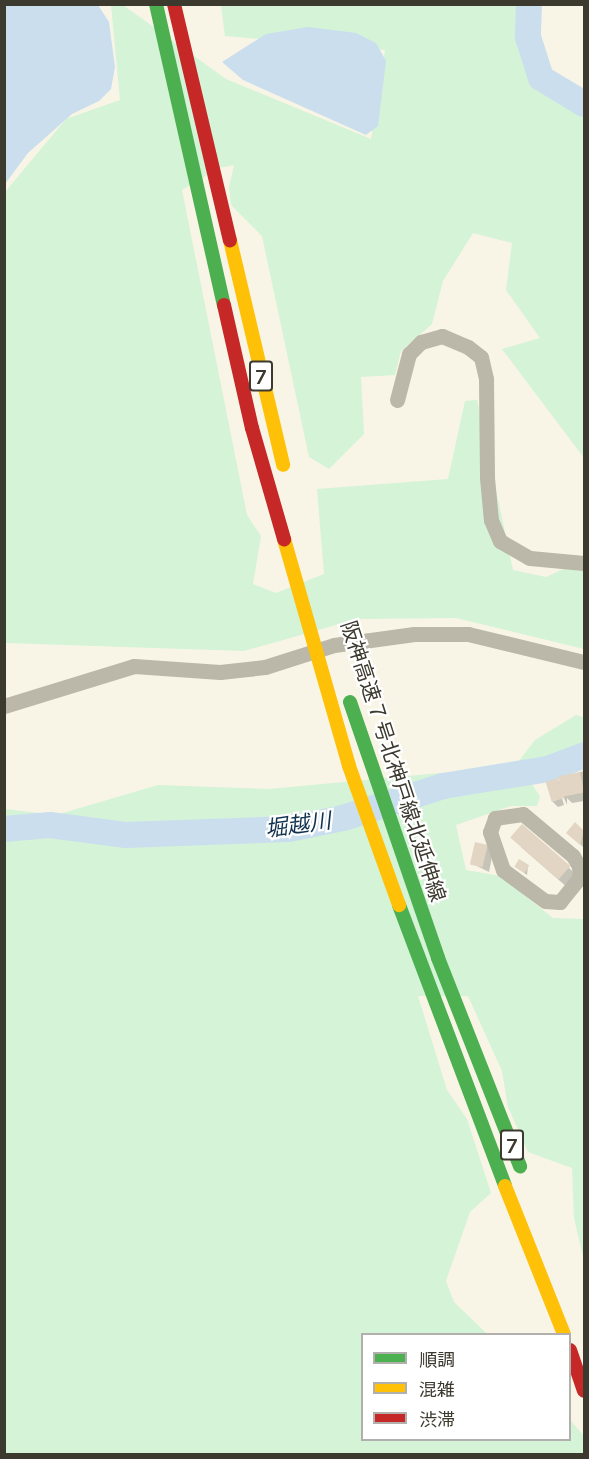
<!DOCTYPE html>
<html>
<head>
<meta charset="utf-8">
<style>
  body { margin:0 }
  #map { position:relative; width:589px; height:1459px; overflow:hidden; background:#f8f5e6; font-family:Mulish,"Noto Sans JP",sans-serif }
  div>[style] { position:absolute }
  .green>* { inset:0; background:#d4f3d7 }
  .water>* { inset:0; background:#cadeee }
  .shadow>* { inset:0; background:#0003 }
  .river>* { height:26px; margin:-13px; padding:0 13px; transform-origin:13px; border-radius:13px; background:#cadeee }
  .building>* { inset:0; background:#e3d5c3; transform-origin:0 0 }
  .street>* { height:15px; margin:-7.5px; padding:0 7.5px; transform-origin:7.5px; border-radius:7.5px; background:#bbb7a9 }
  .fast>* { height:14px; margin:-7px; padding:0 7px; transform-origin:7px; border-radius:7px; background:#4caf50 }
  .slow>* { height:14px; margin:-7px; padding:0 7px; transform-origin:7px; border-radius:7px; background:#ffc107 }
  .jam>* { height:14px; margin:-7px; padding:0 7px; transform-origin:7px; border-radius:7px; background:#c62828 }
  span { translate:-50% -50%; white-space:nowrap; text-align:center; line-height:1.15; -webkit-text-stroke:4.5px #fff; paint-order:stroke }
  .shield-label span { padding:2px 4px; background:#fff; border:2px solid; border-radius:4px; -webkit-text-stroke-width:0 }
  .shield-label { font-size:20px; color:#3c3a2f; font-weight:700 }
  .street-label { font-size:21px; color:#3c3a2f }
  .water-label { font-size:22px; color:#11324e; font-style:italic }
  .frame { position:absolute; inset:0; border:6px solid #3c3a2f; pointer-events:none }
  .legend { position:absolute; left:361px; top:1333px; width:210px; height:108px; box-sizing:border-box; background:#fff; border:2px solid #b1b0ac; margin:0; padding:8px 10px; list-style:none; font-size:18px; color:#3c3a2f }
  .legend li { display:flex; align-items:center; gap:12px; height:30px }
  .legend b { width:30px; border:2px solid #b1b0ac }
</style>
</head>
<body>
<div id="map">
  <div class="green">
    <div style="clip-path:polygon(111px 5px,123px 5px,226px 79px,371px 139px,385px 50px,225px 36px,221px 5px,517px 5px,538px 91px,584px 114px,584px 458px,502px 349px,540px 338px,506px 290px,512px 243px,473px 233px,443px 281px,432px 324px,401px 351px,395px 375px,361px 377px,364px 434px,329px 469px,309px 457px,262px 236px,231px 205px,229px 187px,234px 165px,219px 168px,182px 190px,247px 515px,261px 536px,253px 584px,276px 593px,324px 574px,317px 489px,448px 479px,465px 401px,477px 400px,513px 570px,546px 577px,570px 566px,584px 570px,584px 649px,456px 618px,357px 619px,244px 651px,5px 643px,5px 192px,66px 119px,120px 100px)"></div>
    <div style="clip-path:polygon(576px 715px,584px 717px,584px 751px,528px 779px,540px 796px,537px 806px,511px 806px,456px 825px,466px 870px,500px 876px,553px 918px,584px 919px,584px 1261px,574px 1218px,572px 1168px,528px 1152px,508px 1107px,502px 1071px,468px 996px,418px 996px,447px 1090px,467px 1119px,491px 1193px,470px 1212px,446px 1281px,454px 1302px,487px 1334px,362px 1334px,362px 1440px,570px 1440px,570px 1420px,584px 1436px,584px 1454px,5px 1454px,5px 809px,56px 815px,158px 785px,269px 789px,515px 766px,535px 740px)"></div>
  </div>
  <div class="water">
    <div style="clip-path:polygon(5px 4px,98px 5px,109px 22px,115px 67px,111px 89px,99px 101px,72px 114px,28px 153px,5px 184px)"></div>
    <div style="clip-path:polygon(308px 27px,356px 33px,376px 43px,386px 61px,378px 126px,366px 135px,243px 80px,222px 62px,266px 34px)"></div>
  </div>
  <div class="shadow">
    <div style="clip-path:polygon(584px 771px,584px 801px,572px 803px,567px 798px,567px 805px,558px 784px,564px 805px,558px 807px,552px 801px,557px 779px,563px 785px,561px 778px)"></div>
    <div style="clip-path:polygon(575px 824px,584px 833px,584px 848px,574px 838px)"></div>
    <div style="clip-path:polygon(522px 826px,578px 876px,568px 888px,521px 847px)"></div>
    <div style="clip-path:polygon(487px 846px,493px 852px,489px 872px,473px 864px)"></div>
    <div style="clip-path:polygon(528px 866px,527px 875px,516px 867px)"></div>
  </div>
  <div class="river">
    <div style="left:529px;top:4px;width:33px;rotate:92deg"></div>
    <div style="left:528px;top:37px;width:43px;rotate:72.4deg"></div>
    <div style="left:541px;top:78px;width:50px;rotate:31.2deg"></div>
    <div style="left:4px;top:829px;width:46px;rotate:-5deg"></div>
    <div style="left:50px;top:825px;width:77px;rotate:7.5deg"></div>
    <div style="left:126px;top:835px;width:163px;rotate:-2.1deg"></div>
    <div style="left:289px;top:829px;width:55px;rotate:-11.5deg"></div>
    <div style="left:343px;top:818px;width:105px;rotate:-17.7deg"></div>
    <div style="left:443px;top:786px;width:106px;rotate:-9.2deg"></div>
    <div style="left:548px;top:769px;width:39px;rotate:-21deg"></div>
  </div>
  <div class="building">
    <div style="left:580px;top:772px;width:21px;height:22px;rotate:79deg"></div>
    <div style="left:558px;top:778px;width:21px;height:13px;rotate:73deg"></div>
    <div style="clip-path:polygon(575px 822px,584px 831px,580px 845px,566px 833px)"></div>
    <div style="left:522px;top:824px;width:64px;height:18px;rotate:41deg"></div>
    <div style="left:475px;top:842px;width:13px;height:23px;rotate:13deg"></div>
    <div style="left:519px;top:859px;width:12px;height:9px;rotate:31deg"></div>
  </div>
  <div class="street">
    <div style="left:397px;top:400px;width:48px;rotate:-75.4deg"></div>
    <div style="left:409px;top:354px;width:17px;rotate:-45deg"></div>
    <div style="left:421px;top:342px;width:22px;rotate:-16deg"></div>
    <div style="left:442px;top:336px;width:28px;rotate:23deg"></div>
    <div style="left:468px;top:347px;width:16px;rotate:38deg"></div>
    <div style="left:481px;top:357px;width:23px;rotate:77deg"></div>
    <div style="left:486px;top:379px;width:99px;rotate:89.4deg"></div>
    <div style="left:487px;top:478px;width:42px;rotate:84.6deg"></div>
    <div style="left:491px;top:520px;width:23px;rotate:67deg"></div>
    <div style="left:500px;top:541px;width:34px;rotate:30deg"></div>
    <div style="left:530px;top:558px;width:54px;rotate:5.3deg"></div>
    <div style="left:4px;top:706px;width:136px;rotate:-17.1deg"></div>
    <div style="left:134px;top:666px;width:86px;rotate:4deg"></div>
    <div style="left:220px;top:672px;width:45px;rotate:-6.3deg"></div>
    <div style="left:265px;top:667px;width:72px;rotate:-17.7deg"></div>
    <div style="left:334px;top:645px;width:81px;rotate:-7.8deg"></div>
    <div style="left:414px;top:634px;width:54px"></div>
    <div style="left:468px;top:634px;width:119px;rotate:13.6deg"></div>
    <div style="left:523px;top:814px;width:65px;rotate:40deg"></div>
    <div style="left:573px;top:856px;width:12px;rotate:59deg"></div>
    <div style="left:579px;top:866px;width:11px;rotate:85deg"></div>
    <div style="left:580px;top:877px;width:32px;rotate:129deg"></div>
    <div style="left:560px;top:902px;width:15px;rotate:-176deg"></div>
    <div style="left:545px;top:901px;width:52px;rotate:-143.6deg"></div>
    <div style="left:503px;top:870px;width:40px;rotate:-108.9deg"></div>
    <div style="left:490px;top:832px;width:15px;rotate:-70deg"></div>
    <div style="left:495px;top:818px;width:28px;rotate:-8deg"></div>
  </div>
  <div class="fast">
    <div style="left:156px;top:4px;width:309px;rotate:77.3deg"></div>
    <div style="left:350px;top:702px;width:271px;rotate:71deg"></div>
    <div style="left:438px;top:958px;width:224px;rotate:68.5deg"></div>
    <div style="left:399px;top:905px;width:300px;rotate:69.3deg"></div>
  </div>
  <div class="slow">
    <div style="left:230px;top:240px;width:231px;rotate:76.7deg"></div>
    <div style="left:284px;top:539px;width:236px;rotate:74deg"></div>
    <div style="left:349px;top:766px;width:148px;rotate:70.2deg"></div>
    <div style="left:505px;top:1186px;width:159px;rotate:68.3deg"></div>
  </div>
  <div class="jam">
    <div style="left:174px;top:4px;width:243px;rotate:76.7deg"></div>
    <div style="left:224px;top:305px;width:126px;rotate:77.2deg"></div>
    <div style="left:252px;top:428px;width:116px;rotate:73.9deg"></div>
    <div style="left:570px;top:1350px;width:43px;rotate:71.1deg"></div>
  </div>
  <div class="shield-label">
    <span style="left:261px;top:376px">7</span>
    <span style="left:512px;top:1145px">7</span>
  </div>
  <div class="street-label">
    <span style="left:394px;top:761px;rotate:72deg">阪神高速７号北神戸線北延伸線</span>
  </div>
  <div class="water-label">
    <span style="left:298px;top:825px;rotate:-8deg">堀越川</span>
  </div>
  <div class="frame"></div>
  <ul class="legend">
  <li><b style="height:8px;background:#4caf50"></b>順調</li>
  <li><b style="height:8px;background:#ffc107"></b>混雑</li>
  <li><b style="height:8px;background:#c62828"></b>渋滞</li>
  </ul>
</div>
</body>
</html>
